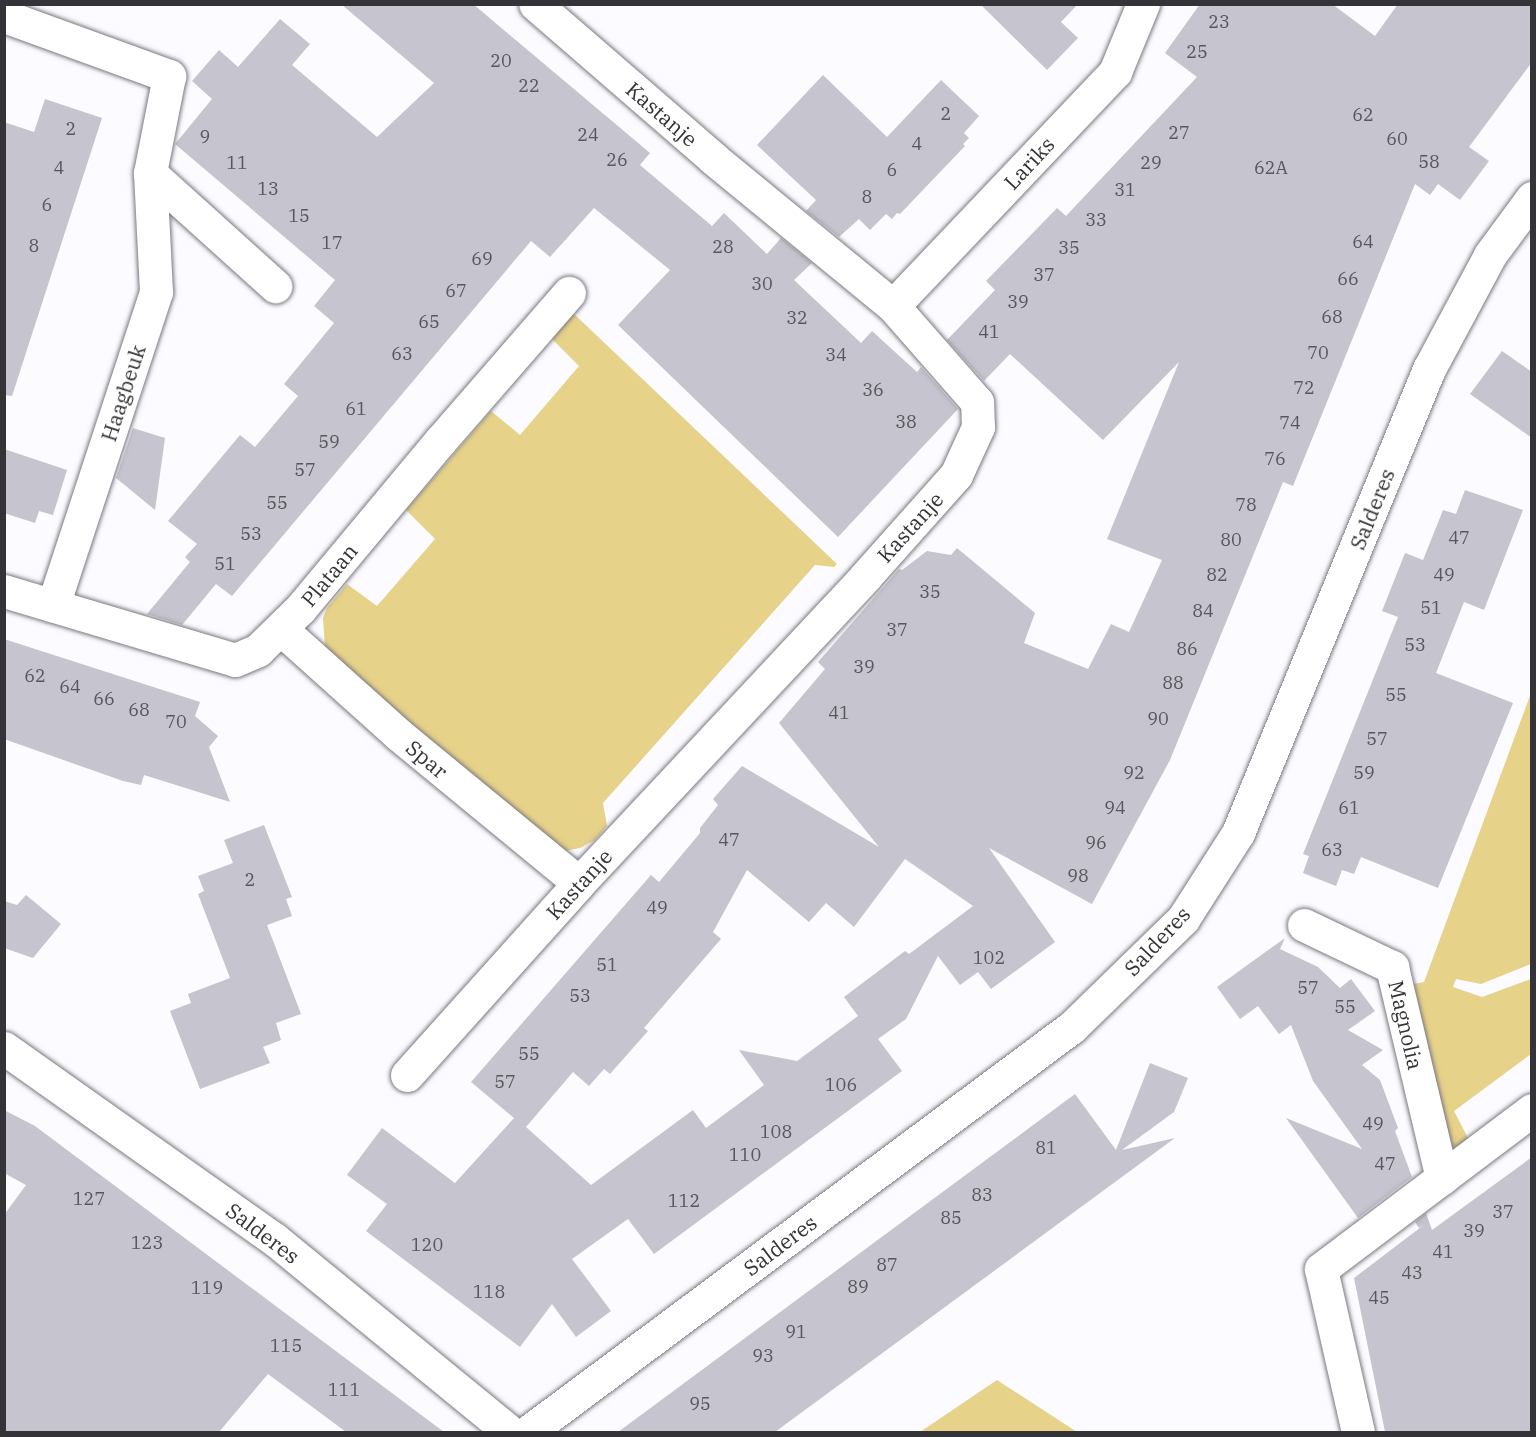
<!DOCTYPE html>
<html>
<head>
<meta charset="utf-8">
<style>
  body { margin:0 }
  #map { position:relative; width:1536px; height:1437px; overflow:hidden; background:#fcfbff; font-family:"IBM Plex Serif",serif }
  div>[style] { position:absolute }
  .green>* { inset:0; background:#e7d289 }
  .building>* { inset:0; background:#c6c4ce }
  .roads { filter:drop-shadow(0 0 2px #7a7881) drop-shadow(0 0 2px #7a7881) }
  .street>* { height:33px; margin:-16.5px; padding:0 16.5px; transform-origin:16.5px; border-radius:16.5px; background:#fff }
  .secondary>* { height:33px; margin:-16.5px; padding:0 16.5px; transform-origin:16.5px; border-radius:16.5px; background:#fff }
  span { translate:-50% -50%; white-space:nowrap; text-align:center; line-height:1.15; -webkit-text-stroke:6px #fff; paint-order:stroke }
  .number-label { font-size:18px; color:#58575d }
  .number-label span { -webkit-text-stroke-width:0 }
  .street-label { font-size:21px; color:#343337 }
  .frame { position:absolute; inset:0; border:6px solid #343337; pointer-events:none }
</style>
</head>
<body>
<div id="map">
  <div class="green">
    <div style="clip-path:polygon(573px 313px,837px 564px,834px 567px,815px 565px,603px 803px,607px 826px,595px 840px,580px 848px,565px 851px,546px 841px,325px 648px,323px 618px,327px 608px,347px 584px,377px 606px,435px 539px,406px 510px,491px 411px,520px 435px,579px 366px,549px 336px)"></div>
    <div style="clip-path:polygon(1531px 693px,1531px 964px,1481px 984px,1456px 979px,1453px 987px,1482px 997px,1531px 979px,1531px 1054px,1454px 1111px,1469px 1140px,1459px 1146px,1449px 1147px,1409px 985px,1424px 982px)"></div>
    <div style="clip-path:polygon(997px 1380px,1077px 1432px,920px 1432px)"></div>
  </div>
  <div class="building">
    <div style="clip-path:polygon(341px 4px,473px 4px,650px 153px,640px 165px,712px 226px,724px 213px,767px 254px,781px 238px,812px 263px,794px 280px,861px 343px,872px 331px,917px 372px,921px 367px,958px 409px,838px 537px,618px 325px,670px 270px,594px 208px,550px 257px,531px 241px,232px 596px,216px 584px,182px 625px,147px 614px,190px 562px,185px 557px,197px 544px,168px 521px,240px 435px,255px 447px,298px 396px,284px 384px,334px 323px,314px 306px,335px 280px,175px 144px,212px 99px,192px 81px,219px 50px,238px 67px,280px 19px,310px 44px,292px 65px,377px 137px,434px 83px)"></div>
    <div style="clip-path:polygon(980px 4px,1078px 4px,1061px 22px,1078px 38px,1047px 70px)"></div>
    <div style="clip-path:polygon(evenodd,1200px 4px,1332px 4px,1375px 36px,1398px 4px,1532px 4px,1532px 62px,1469px 147px,1489px 161px,1460px 200px,1438px 184px,1430px 195px,1415px 184px,1293px 486px,1283px 482px,1170px 760px,1092px 904px,989px 848px,1055px 942px,991px 989px,978px 972px,960px 985px,938px 956px,906px 1019px,878px 1039px,902px 1071px,654px 1254px,628px 1219px,572px 1259px,611px 1311px,576px 1337px,552px 1304px,520px 1347px,366px 1231px,387px 1204px,347px 1175px,382px 1128px,455px 1183px,514px 1118px,471px 1082px,651px 875px,659px 882px,700px 833px,700px 828px,718px 805px,713px 799px,742px 766px,879px 847px,779px 723px,825px 669px,818px 662px,899px 569px,902px 570px,927px 551px,951px 555px,957px 548px,1035px 613px,1024px 643px,1088px 669px,1111px 624px,1129px 632px,1162px 560px,1107px 539px,1179px 362px,1103px 440px,1010px 354px,984px 381px,947px 340px,995px 290px,986px 281px,1057px 208px,1066px 216px,1197px 77px,1165px 53px,1200px 4px,905px 859px,973px 906px,909px 954px,905px 951px,844px 997px,858px 1016px,797px 1061px,739px 1050px,764px 1085px,706px 1128px,693px 1110px,591px 1185px,526px 1127px,573px 1072px,589px 1086px,604px 1069px,610px 1074px,648px 1031px,644px 1028px,721px 939px,713px 932px,747px 870px,809px 922px,826px 903px,854px 927px,905px 859px)"></div>
    <div style="clip-path:polygon(823px 75px,887px 137px,941px 80px,979px 116px,964px 133px,969px 138px,963px 144px,965px 146px,900px 214px,897px 213px,892px 219px,886px 214px,870px 230px,859px 219px,839px 237px,806px 211px,816px 200px,757px 145px)"></div>
    <div style="clip-path:polygon(45px 99px,102px 118px,12px 396px,4px 395px,4px 122px,34px 132px)"></div>
    <div style="clip-path:polygon(1502px 351px,1532px 372px,1532px 438px,1470px 394px)"></div>
    <div style="clip-path:polygon(133px 428px,165px 438px,155px 510px,116px 478px)"></div>
    <div style="clip-path:polygon(4px 449px,67px 470px,53px 515px,39px 511px,35px 523px,4px 513px)"></div>
    <div style="clip-path:polygon(1465px 490px,1523px 510px,1484px 610px,1464px 602px,1436px 673px,1513px 703px,1438px 888px,1361px 857px,1354px 874px,1342px 870px,1336px 886px,1303px 873px,1309px 856px,1303px 854px,1398px 617px,1382px 611px,1405px 553px,1423px 560px,1443px 510px,1456px 514px)"></div>
    <div style="clip-path:polygon(4px 639px,200px 702px,195px 716px,218px 736px,209px 747px,230px 802px,144px 775px,141px 785px,123px 781px,4px 739px)"></div>
    <div style="clip-path:polygon(264px 825px,292px 897px,286px 899px,292px 916px,267px 925px,301px 1014px,276px 1023px,281px 1040px,263px 1047px,270px 1063px,200px 1089px,170px 1011px,191px 1003px,188px 994px,230px 978px,198px 894px,204px 891px,198px 876px,233px 863px,224px 840px)"></div>
    <div style="clip-path:polygon(26px 895px,61px 924px,33px 958px,4px 948px,4px 901px,17px 905px)"></div>
    <div style="clip-path:polygon(1285px 938px,1280px 949px,1318px 967px,1340px 988px,1351px 979px,1375px 1011px,1348px 1030px,1383px 1050px,1362px 1065px,1380px 1080px,1398px 1128px,1395px 1131px,1412px 1177px,1358px 1218px,1286px 1118px,1362px 1149px,1313px 1081px,1291px 1025px,1279px 1034px,1258px 1006px,1240px 1019px,1217px 987px)"></div>
    <div style="clip-path:polygon(1150px 1063px,1188px 1078px,1174px 1112px,1122px 1150px,1175px 1138px,775px 1432px,618px 1432px,1075px 1094px,1116px 1150px)"></div>
    <div style="clip-path:polygon(4px 1110px,35px 1126px,444px 1432px,346px 1432px,268px 1374px,219px 1432px,4px 1432px,4px 1215px,26px 1185px,4px 1173px)"></div>
    <div style="clip-path:polygon(1532px 1157px,1532px 1432px,1385px 1432px,1354px 1278px,1425px 1224px,1419px 1228px,1415px 1222px,1426px 1213px,1432px 1230px)"></div>
  </div>
  <div class="roads">
    <div class="street">
      <div style="left:4px;top:16px;width:176px;rotate:20deg"></div>
      <div style="left:169px;top:76px;width:99px;rotate:101.1deg"></div>
      <div style="left:150px;top:173px;width:119px;rotate:87.1deg"></div>
      <div style="left:156px;top:292px;width:330px;rotate:108.2deg"></div>
      <div style="left:150px;top:173px;width:169px;rotate:42.1deg"></div>
      <div style="left:893px;top:306px;width:323px;rotate:-46.5deg"></div>
      <div style="left:1115px;top:72px;width:74px;rotate:-67.6deg"></div>
      <div style="left:4px;top:591px;width:241px;rotate:16.6deg"></div>
      <div style="left:235px;top:660px;width:25px;rotate:-23deg"></div>
      <div style="left:258px;top:650px;width:59px;rotate:-44.3deg"></div>
      <div style="left:300px;top:609px;width:220px;rotate:-50.2deg"></div>
      <div style="left:441px;top:440px;width:195px;rotate:-49deg"></div>
      <div style="left:281px;top:629px;width:159px;rotate:41.9deg"></div>
      <div style="left:399px;top:735px;width:233px;rotate:39.4deg"></div>
      <div style="left:1304px;top:925px;width:98px;rotate:25.5deg"></div>
      <div style="left:1392px;top:967px;width:217px;rotate:76.7deg"></div>
      <div style="left:407px;top:1075px;width:258px;rotate:-48.1deg"></div>
      <div style="left:579px;top:883px;width:419px;rotate:-46.9deg"></div>
      <div style="left:865px;top:577px;width:137px;rotate:-48.3deg"></div>
      <div style="left:956px;top:475px;width:53px;rotate:-65.4deg"></div>
      <div style="left:978px;top:427px;width:25px;rotate:-92deg"></div>
      <div style="left:977px;top:402px;width:128px;rotate:-131.2deg"></div>
      <div style="left:893px;top:306px;width:233px;rotate:-140.6deg"></div>
      <div style="left:713px;top:158px;width:235px;rotate:-139.1deg"></div>
      <div style="left:1358px;top:1432px;width:167px;rotate:-102.8deg"></div>
      <div style="left:1321px;top:1269px;width:264px;rotate:-37deg"></div>
    </div>
    <div class="secondary">
      <div style="left:4px;top:1048px;width:331px;rotate:35.3deg"></div>
      <div style="left:274px;top:1239px;width:305px;rotate:39.3deg"></div>
      <div style="left:528px;top:1432px;width:678px;rotate:-36.67deg"></div>
      <div style="left:1072px;top:1027px;width:155px;rotate:-44.2deg"></div>
      <div style="left:1183px;top:919px;width:102px;rotate:-57.4deg"></div>
      <div style="left:1238px;top:833px;width:502px;rotate:-67.63deg"></div>
      <div style="left:1429px;top:369px;width:129px;rotate:-61.8deg"></div>
      <div style="left:1490px;top:255px;width:71px;rotate:-53.6deg"></div>
    </div>
  </div>
  <div class="number-label">
    <span style="left:1219px;top:22px">23</span>
    <span style="left:1197px;top:52px">25</span>
    <span style="left:501px;top:61px">20</span>
    <span style="left:529px;top:86px">22</span>
    <span style="left:946px;top:114px">2</span>
    <span style="left:1363px;top:115px">62</span>
    <span style="left:71px;top:129px">2</span>
    <span style="left:1179px;top:133px">27</span>
    <span style="left:588px;top:135px">24</span>
    <span style="left:205px;top:137px">9</span>
    <span style="left:1397px;top:139px">60</span>
    <span style="left:917px;top:144px">4</span>
    <span style="left:617px;top:160px">26</span>
    <span style="left:1429px;top:162px">58</span>
    <span style="left:237px;top:163px">11</span>
    <span style="left:1151px;top:163px">29</span>
    <span style="left:59px;top:168px">4</span>
    <span style="left:1271px;top:168px">62A</span>
    <span style="left:892px;top:170px">6</span>
    <span style="left:268px;top:189px">13</span>
    <span style="left:1125px;top:190px">31</span>
    <span style="left:867px;top:197px">8</span>
    <span style="left:47px;top:205px">6</span>
    <span style="left:299px;top:216px">15</span>
    <span style="left:1096px;top:220px">33</span>
    <span style="left:1363px;top:242px">64</span>
    <span style="left:332px;top:243px">17</span>
    <span style="left:34px;top:246px">8</span>
    <span style="left:723px;top:247px">28</span>
    <span style="left:1069px;top:248px">35</span>
    <span style="left:482px;top:259px">69</span>
    <span style="left:1044px;top:275px">37</span>
    <span style="left:1348px;top:279px">66</span>
    <span style="left:762px;top:284px">30</span>
    <span style="left:456px;top:291px">67</span>
    <span style="left:1018px;top:302px">39</span>
    <span style="left:1332px;top:317px">68</span>
    <span style="left:797px;top:318px">32</span>
    <span style="left:429px;top:322px">65</span>
    <span style="left:989px;top:332px">41</span>
    <span style="left:1318px;top:353px">70</span>
    <span style="left:402px;top:354px">63</span>
    <span style="left:836px;top:355px">34</span>
    <span style="left:1304px;top:388px">72</span>
    <span style="left:873px;top:390px">36</span>
    <span style="left:356px;top:409px">61</span>
    <span style="left:906px;top:422px">38</span>
    <span style="left:1290px;top:423px">74</span>
    <span style="left:329px;top:442px">59</span>
    <span style="left:1275px;top:459px">76</span>
    <span style="left:305px;top:470px">57</span>
    <span style="left:277px;top:503px">55</span>
    <span style="left:1246px;top:505px">78</span>
    <span style="left:251px;top:534px">53</span>
    <span style="left:1459px;top:538px">47</span>
    <span style="left:1231px;top:540px">80</span>
    <span style="left:225px;top:564px">51</span>
    <span style="left:1217px;top:575px">82</span>
    <span style="left:1444px;top:575px">49</span>
    <span style="left:930px;top:592px">35</span>
    <span style="left:1431px;top:608px">51</span>
    <span style="left:1203px;top:611px">84</span>
    <span style="left:897px;top:630px">37</span>
    <span style="left:1415px;top:645px">53</span>
    <span style="left:1187px;top:649px">86</span>
    <span style="left:864px;top:667px">39</span>
    <span style="left:35px;top:676px">62</span>
    <span style="left:1173px;top:683px">88</span>
    <span style="left:70px;top:687px">64</span>
    <span style="left:1396px;top:695px">55</span>
    <span style="left:104px;top:699px">66</span>
    <span style="left:139px;top:710px">68</span>
    <span style="left:839px;top:713px">41</span>
    <span style="left:1158px;top:719px">90</span>
    <span style="left:176px;top:722px">70</span>
    <span style="left:1377px;top:739px">57</span>
    <span style="left:1134px;top:773px">92</span>
    <span style="left:1364px;top:773px">59</span>
    <span style="left:1115px;top:808px">94</span>
    <span style="left:1349px;top:808px">61</span>
    <span style="left:729px;top:840px">47</span>
    <span style="left:1096px;top:843px">96</span>
    <span style="left:1332px;top:850px">63</span>
    <span style="left:1078px;top:876px">98</span>
    <span style="left:250px;top:880px">2</span>
    <span style="left:657px;top:908px">49</span>
    <span style="left:989px;top:958px">102</span>
    <span style="left:607px;top:965px">51</span>
    <span style="left:1308px;top:988px">57</span>
    <span style="left:580px;top:996px">53</span>
    <span style="left:1345px;top:1007px">55</span>
    <span style="left:529px;top:1054px">55</span>
    <span style="left:505px;top:1082px">57</span>
    <span style="left:841px;top:1085px">106</span>
    <span style="left:1373px;top:1124px">49</span>
    <span style="left:776px;top:1132px">108</span>
    <span style="left:1046px;top:1148px">81</span>
    <span style="left:745px;top:1155px">110</span>
    <span style="left:1385px;top:1164px">47</span>
    <span style="left:982px;top:1195px">83</span>
    <span style="left:89px;top:1199px">127</span>
    <span style="left:684px;top:1201px">112</span>
    <span style="left:1503px;top:1212px">37</span>
    <span style="left:951px;top:1218px">85</span>
    <span style="left:1474px;top:1231px">39</span>
    <span style="left:147px;top:1243px">123</span>
    <span style="left:427px;top:1245px">120</span>
    <span style="left:1443px;top:1252px">41</span>
    <span style="left:887px;top:1265px">87</span>
    <span style="left:1412px;top:1273px">43</span>
    <span style="left:858px;top:1287px">89</span>
    <span style="left:207px;top:1288px">119</span>
    <span style="left:489px;top:1292px">118</span>
    <span style="left:1379px;top:1298px">45</span>
    <span style="left:796px;top:1332px">91</span>
    <span style="left:286px;top:1346px">115</span>
    <span style="left:763px;top:1356px">93</span>
    <span style="left:344px;top:1390px">111</span>
    <span style="left:700px;top:1404px">95</span>
  </div>
  <div class="street-label">
    <span style="left:662px;top:114px;rotate:41deg">Kastanje</span>
    <span style="left:1029px;top:163px;rotate:-47deg">Lariks</span>
    <span style="left:123px;top:393px;rotate:-72deg">Haagbeuk</span>
    <span style="left:1372px;top:509px;rotate:-68deg">Salderes</span>
    <span style="left:910px;top:527px;rotate:-48deg">Kastanje</span>
    <span style="left:329px;top:575px;rotate:-50deg">Plataan</span>
    <span style="left:427px;top:759px;rotate:40deg">Spar</span>
    <span style="left:579px;top:884px;rotate:-48deg">Kastanje</span>
    <span style="left:1157px;top:941px;rotate:-47deg">Salderes</span>
    <span style="left:1406px;top:1025px;rotate:77deg">Magnolia</span>
    <span style="left:263px;top:1233px;rotate:37deg">Salderes</span>
    <span style="left:780px;top:1245px;rotate:-37deg">Salderes</span>
  </div>
  <div class="frame"></div>
</div>
</body>
</html>
